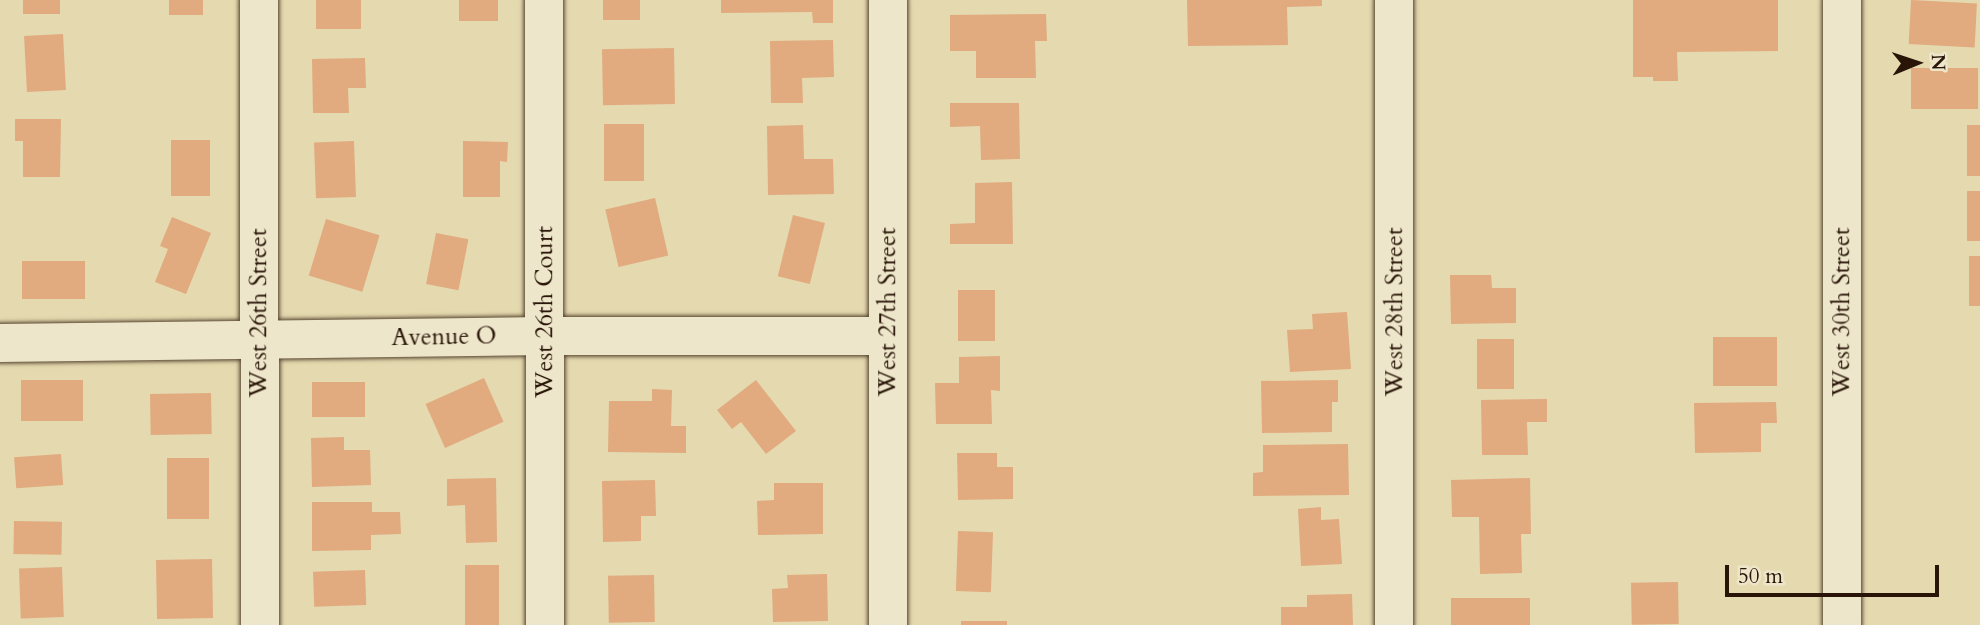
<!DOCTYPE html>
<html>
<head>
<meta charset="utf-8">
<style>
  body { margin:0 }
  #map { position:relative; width:1980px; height:625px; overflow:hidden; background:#e5d9af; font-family:Cardo,serif }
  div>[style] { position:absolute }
  .building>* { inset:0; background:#e1aa7f; transform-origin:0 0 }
  .roads { filter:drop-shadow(0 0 2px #574631) drop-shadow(0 0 2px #574631) }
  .minor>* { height:38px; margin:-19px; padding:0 19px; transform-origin:19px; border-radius:19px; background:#eee6cb }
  span { translate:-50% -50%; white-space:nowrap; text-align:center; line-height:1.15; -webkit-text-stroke:6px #eee6cb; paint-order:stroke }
  .street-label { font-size:24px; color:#281507 }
  .north { position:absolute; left:1882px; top:28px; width:70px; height:70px; -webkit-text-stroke:5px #eee6cb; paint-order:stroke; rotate:88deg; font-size:19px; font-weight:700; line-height:28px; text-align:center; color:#281507 }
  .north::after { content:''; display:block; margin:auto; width:24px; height:32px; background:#281507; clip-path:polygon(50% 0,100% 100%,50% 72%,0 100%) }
  .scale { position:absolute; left:1725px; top:565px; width:214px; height:32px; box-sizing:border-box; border:4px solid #281507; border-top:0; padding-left:9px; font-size:21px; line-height:24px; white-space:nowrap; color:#281507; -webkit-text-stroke:5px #eee6cb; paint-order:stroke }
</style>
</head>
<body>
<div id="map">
  <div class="building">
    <div style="left:23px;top:0;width:37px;height:14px"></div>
    <div style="left:169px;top:0;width:34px;height:15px"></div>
    <div style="left:316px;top:0;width:45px;height:29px"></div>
    <div style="left:459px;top:0;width:39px;height:21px"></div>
    <div style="left:603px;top:0;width:37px;height:20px"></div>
    <div style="clip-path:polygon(721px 0,833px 0,833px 23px,813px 23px,812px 12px,721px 13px)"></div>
    <div style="clip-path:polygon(1187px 0,1322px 0,1322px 6px,1287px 7px,1288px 45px,1188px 46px)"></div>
    <div style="clip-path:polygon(1633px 0,1778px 0,1778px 51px,1677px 52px,1678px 81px,1653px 81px,1653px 77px,1633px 77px)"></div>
    <div style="left:1911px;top:0;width:66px;height:44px;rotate:3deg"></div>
    <div style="clip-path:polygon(1046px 14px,1047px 41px,1035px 41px,1036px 78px,976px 78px,976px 51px,950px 51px,950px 15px)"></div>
    <div style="left:63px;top:34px;width:56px;height:39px;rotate:87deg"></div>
    <div style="clip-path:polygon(833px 40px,834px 77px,802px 78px,803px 103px,771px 103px,770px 41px)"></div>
    <div style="left:674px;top:48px;width:56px;height:72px;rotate:89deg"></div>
    <div style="clip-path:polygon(365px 58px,366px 88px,348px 88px,349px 113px,313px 113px,312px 59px)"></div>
    <div style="left:1978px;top:68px;width:41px;height:67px;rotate:90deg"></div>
    <div style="clip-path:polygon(950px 103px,1019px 103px,1020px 159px,981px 160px,980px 126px,950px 127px)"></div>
    <div style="clip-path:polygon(15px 119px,61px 119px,60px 177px,23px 177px,23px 141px,15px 141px)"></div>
    <div style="left:644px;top:124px;width:57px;height:40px;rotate:90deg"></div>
    <div style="clip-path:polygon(803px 125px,804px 159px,833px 159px,834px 194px,768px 195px,767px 126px)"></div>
    <div style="left:1967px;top:125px;width:13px;height:51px"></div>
    <div style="left:210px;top:140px;width:56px;height:39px;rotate:90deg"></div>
    <div style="left:354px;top:141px;width:56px;height:40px;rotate:88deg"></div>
    <div style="clip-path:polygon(463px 141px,508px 142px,507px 162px,500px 161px,500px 197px,463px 197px)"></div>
    <div style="clip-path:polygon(1012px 182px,1013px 244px,950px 244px,950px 224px,975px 223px,975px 183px)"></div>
    <div style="left:1967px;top:191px;width:13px;height:50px"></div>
    <div style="left:655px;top:198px;width:59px;height:51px;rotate:77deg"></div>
    <div style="left:793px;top:215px;width:33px;height:63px;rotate:14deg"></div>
    <div style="clip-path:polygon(172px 217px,211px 233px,186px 294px,155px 282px,168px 249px,160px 246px)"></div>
    <div style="left:326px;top:219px;width:56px;height:59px;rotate:17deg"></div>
    <div style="left:436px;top:233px;width:33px;height:52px;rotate:11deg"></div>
    <div style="left:1969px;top:256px;width:11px;height:50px"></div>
    <div style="left:22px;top:261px;width:63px;height:38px"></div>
    <div style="clip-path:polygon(1450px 275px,1491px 275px,1492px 288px,1516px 288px,1516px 323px,1451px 324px)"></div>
    <div style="left:958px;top:290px;width:37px;height:51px"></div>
    <div style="clip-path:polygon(1347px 312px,1351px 369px,1290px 372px,1287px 330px,1313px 329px,1312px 314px)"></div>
    <div style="left:1713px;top:337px;width:64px;height:49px"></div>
    <div style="left:1477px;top:339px;width:37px;height:50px"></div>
    <div style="clip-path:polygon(1000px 356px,1000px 391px,991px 390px,992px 424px,936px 424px,935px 383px,959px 383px,959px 357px)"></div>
    <div style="left:484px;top:378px;width:48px;height:64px;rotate:66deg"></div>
    <div style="left:83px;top:380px;width:41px;height:62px;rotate:90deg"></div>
    <div style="clip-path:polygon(756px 380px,796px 431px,766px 454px,741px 422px,732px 429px,717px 410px)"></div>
    <div style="clip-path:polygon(1338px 380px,1338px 402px,1332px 402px,1332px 432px,1262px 433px,1261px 381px)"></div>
    <div style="left:312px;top:382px;width:53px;height:35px"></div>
    <div style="clip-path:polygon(652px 389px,672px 390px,671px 426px,686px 426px,686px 453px,608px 452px,609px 401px,652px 401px)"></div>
    <div style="left:211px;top:393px;width:41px;height:61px;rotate:89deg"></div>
    <div style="clip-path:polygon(1547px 399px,1547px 422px,1527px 422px,1528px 455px,1482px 455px,1481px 400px)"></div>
    <div style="clip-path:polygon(1776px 402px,1777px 423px,1761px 423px,1761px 452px,1695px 453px,1694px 403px)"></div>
    <div style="clip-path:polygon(344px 437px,344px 450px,370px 450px,371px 485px,312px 487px,311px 438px)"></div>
    <div style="clip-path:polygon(1348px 444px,1349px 495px,1253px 496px,1253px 473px,1263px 472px,1263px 445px)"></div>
    <div style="clip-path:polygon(957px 453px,997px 453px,997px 467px,1013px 467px,1013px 499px,958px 500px)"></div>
    <div style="left:61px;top:454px;width:31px;height:47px;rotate:86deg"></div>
    <div style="left:167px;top:458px;width:42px;height:61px"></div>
    <div style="clip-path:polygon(496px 478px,497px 542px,466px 543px,465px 505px,447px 506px,447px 479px)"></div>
    <div style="clip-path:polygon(1530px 478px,1531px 534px,1521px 534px,1522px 573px,1480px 574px,1479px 517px,1452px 517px,1451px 480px)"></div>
    <div style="clip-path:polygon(655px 480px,656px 516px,641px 516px,641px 541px,603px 542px,602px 481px)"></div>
    <div style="clip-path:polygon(774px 483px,823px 483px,823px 534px,758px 535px,757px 501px,774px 500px)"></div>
    <div style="clip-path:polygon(312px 502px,372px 502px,372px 512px,400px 512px,401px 534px,371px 535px,371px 550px,312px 551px)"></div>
    <div style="clip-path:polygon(1321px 507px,1321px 520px,1339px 519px,1342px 564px,1301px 566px,1298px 509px)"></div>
    <div style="left:14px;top:521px;width:48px;height:33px;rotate:1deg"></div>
    <div style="left:958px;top:531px;width:35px;height:60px;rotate:2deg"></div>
    <div style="left:212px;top:559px;width:59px;height:56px;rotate:89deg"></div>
    <div style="left:465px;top:565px;width:34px;height:60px"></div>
    <div style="left:62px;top:567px;width:50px;height:43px;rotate:88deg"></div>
    <div style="left:365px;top:570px;width:35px;height:52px;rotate:88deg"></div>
    <div style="clip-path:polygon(827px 574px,828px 621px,773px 622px,772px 589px,788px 588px,787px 575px)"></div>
    <div style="left:654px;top:575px;width:47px;height:46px;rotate:89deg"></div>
    <div style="left:1678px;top:582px;width:42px;height:47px;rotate:89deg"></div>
    <div style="clip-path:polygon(1352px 594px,1353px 625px,1281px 625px,1281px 607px,1307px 607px,1307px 595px)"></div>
    <div style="left:1530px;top:598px;width:27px;height:79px;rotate:90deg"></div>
    <div style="left:961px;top:621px;width:46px;height:4px"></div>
  </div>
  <div class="roads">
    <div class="minor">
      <div style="left:259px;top:0;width:625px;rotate:89.91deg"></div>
      <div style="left:544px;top:0;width:625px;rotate:89.91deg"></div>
      <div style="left:1394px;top:0;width:625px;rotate:90deg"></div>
      <div style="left:1842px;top:0;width:625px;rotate:90deg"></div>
      <div style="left:0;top:343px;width:544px;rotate:-0.74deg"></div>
      <div style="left:544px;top:336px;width:344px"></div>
      <div style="left:888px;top:625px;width:625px;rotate:-90deg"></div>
    </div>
  </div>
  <div class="street-label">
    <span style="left:545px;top:312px;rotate:-90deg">West 26th Court</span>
    <span style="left:888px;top:312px;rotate:-90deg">West 27th Street</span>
    <span style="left:1395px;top:312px;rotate:-90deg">West 28th Street</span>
    <span style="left:1842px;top:312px;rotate:-90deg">West 30th Street</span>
    <span style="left:259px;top:313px;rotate:-90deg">West 26th Street</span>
    <span style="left:444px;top:337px;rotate:-1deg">Avenue O</span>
  </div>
  <div class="north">N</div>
  <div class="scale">50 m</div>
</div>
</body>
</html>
